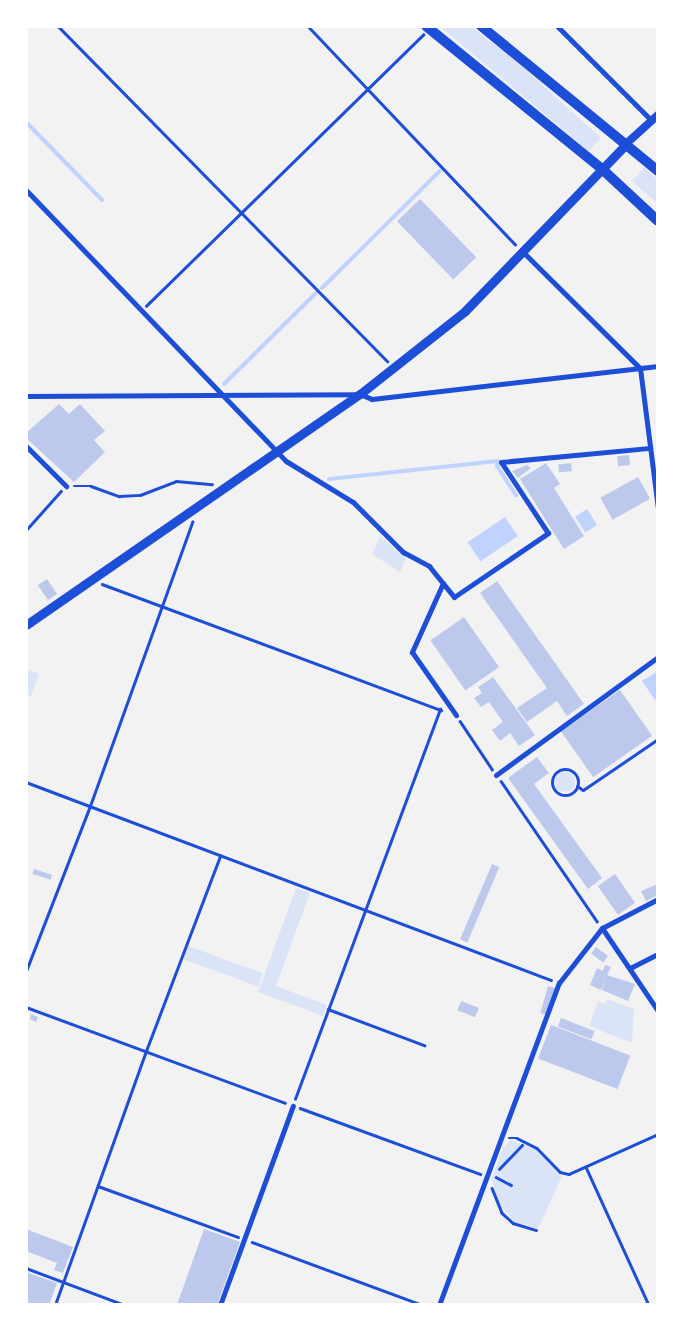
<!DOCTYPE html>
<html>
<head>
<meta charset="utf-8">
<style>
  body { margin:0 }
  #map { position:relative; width:684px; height:1331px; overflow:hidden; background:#f2f2f2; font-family:Lato,sans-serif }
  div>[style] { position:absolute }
  .green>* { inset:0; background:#dbe4f7; transform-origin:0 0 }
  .round { border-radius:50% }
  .water>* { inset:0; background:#bfd3fe; transform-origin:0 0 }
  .stream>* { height:4px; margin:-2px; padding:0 2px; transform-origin:2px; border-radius:2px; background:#bfd3fe }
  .building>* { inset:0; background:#bdc9ec; transform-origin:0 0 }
  .path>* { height:2.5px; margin:-1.25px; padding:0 1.25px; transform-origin:1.25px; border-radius:1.25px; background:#1d4ed8 }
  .service>* { height:3px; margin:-1.5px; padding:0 1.5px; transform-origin:1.5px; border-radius:1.5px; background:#1d4ed8 }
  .service>.ring { margin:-1.5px; padding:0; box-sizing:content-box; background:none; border:3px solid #1d4ed8; border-radius:50% }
  .minor>* { height:5px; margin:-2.5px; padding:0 2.5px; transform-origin:2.5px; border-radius:2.5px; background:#1d4ed8 }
  .tertiary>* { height:8px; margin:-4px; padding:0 4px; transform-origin:4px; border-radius:4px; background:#1d4ed8 }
  .secondary>* { height:9px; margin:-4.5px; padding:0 4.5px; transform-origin:4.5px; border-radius:4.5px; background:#1d4ed8 }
  .trunk>* { height:10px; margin:-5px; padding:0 5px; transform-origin:5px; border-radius:5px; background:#1d4ed8 }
  span { translate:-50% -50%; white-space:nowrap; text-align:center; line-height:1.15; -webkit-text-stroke:5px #fff; paint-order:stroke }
  .frame { position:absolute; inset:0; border:28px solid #fff; pointer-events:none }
</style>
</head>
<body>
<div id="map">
  <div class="green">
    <div style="clip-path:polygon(439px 26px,470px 26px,515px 60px,601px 138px,589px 151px)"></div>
    <div style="clip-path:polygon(644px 167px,658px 180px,658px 204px,632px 181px)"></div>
    <div style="clip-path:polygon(380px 536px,406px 558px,400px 572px,372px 554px)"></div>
    <div style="clip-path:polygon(26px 669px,39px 674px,31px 696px,26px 695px)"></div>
    <div class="round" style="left:555px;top:772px;width:20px;height:20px"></div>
    <div style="clip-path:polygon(296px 888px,310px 893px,276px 986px,327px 1005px,323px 1016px,258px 992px)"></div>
    <div style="left:188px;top:946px;width:80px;height:14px;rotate:20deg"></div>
    <div style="clip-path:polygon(607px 999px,634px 1009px,632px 1043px,589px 1026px,598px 1001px,605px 1004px)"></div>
    <div style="clip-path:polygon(511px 1140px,535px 1149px,562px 1176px,538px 1229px,515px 1222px,497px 1202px,492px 1178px,503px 1148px)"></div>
  </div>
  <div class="water">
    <div style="left:587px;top:509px;width:19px;height:14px;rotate:58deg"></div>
    <div style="left:505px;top:517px;width:23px;height:45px;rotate:56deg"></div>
    <div style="clip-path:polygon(658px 671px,658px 698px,655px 700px,642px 681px)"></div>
  </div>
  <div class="stream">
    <div style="left:26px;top:122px;width:109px;rotate:45.7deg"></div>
    <div style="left:322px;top:288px;width:166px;rotate:-44.8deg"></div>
    <div style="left:224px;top:384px;width:129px;rotate:-44.7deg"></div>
    <div style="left:329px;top:479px;width:170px;rotate:-6.1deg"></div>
    <div style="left:498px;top:461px;width:5px;rotate:101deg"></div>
    <div style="left:497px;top:466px;width:35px;rotate:57deg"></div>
  </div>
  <div class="building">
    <div style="left:420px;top:199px;width:81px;height:32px;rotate:46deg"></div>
    <div style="clip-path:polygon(59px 404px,69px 414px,80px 404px,105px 431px,94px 440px,105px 452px,74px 482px,26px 438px,26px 433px)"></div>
    <div style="left:629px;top:455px;width:10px;height:12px;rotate:84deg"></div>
    <div style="clip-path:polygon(546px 463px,560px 484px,554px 488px,584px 536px,564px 549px,520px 479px)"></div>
    <div style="left:571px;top:463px;width:8px;height:13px;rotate:83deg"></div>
    <div style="clip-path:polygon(527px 465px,531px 468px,518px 478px,512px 471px)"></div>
    <div style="left:638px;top:477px;width:25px;height:43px;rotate:61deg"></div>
    <div style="left:47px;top:579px;width:18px;height:11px;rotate:56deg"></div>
    <div style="clip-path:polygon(497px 581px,584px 704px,567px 716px,557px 701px,527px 722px,517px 708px,547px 688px,480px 593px)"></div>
    <div style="left:464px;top:617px;width:61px;height:41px;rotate:55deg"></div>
    <div style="clip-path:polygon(493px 677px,535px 735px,519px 746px,510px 733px,500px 741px,492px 730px,503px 722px,489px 702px,481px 707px,474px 698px,482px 693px,478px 687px)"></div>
    <div style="left:620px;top:690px;width:56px;height:72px;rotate:55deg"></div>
    <div style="clip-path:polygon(537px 757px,549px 773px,534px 784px,602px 878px,588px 889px,508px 778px)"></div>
    <div style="left:492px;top:864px;width:8px;height:82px;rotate:23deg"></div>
    <div style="left:34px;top:869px;width:19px;height:5px;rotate:18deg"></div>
    <div style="left:615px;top:874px;width:35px;height:21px;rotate:55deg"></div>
    <div style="clip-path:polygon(658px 884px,658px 895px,646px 901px,641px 891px)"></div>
    <div style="left:596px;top:947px;width:15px;height:8px;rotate:37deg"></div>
    <div style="clip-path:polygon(605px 965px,611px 967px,607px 975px,635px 984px,628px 1001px,602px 990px,606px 979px,601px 990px,590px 985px,597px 968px,603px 971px)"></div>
    <div style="left:548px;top:986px;width:7px;height:28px;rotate:16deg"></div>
    <div style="left:461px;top:1001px;width:19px;height:10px;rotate:21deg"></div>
    <div style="clip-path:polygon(31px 1014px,38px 1017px,36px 1022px,30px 1019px)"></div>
    <div style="left:561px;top:1018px;width:36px;height:9px;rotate:21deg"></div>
    <div style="left:551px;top:1025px;width:85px;height:36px;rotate:21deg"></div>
    <div style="clip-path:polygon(26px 1229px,73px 1247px,63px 1273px,54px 1270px,57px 1263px,26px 1251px)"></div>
    <div style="clip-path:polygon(204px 1229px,240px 1242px,217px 1305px,177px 1305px)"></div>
    <div style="clip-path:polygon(26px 1272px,57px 1283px,49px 1305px,26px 1305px)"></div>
  </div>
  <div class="path">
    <div style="left:58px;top:26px;width:470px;rotate:45.5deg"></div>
    <div style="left:308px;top:26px;width:301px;rotate:46.5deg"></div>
    <div style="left:146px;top:306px;width:388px;rotate:-44.4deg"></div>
    <div style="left:74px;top:486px;width:17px"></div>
    <div style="left:91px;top:486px;width:30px;rotate:20deg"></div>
    <div style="left:119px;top:496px;width:21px;rotate:-3deg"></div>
    <div style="left:140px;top:495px;width:39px;rotate:-21deg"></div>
    <div style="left:176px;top:481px;width:36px;rotate:5deg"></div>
    <div style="left:26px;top:530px;width:52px;rotate:-48.1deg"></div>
    <div style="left:102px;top:584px;width:362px;rotate:20.4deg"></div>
    <div style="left:460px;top:721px;width:58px;rotate:56.3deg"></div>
    <div style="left:501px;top:781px;width:170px;rotate:55.6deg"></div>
    <div style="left:26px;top:782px;width:561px;rotate:20.66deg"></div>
    <div style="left:26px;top:971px;width:177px;rotate:-68.8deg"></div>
    <div style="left:90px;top:806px;width:302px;rotate:-70.2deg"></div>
    <div style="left:26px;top:1007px;width:276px;rotate:20.3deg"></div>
    <div style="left:328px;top:1009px;width:103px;rotate:20.6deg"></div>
    <div style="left:295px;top:1099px;width:416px;rotate:-69.6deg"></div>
    <div style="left:300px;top:1108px;width:192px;rotate:20.1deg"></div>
    <div style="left:509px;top:1138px;width:8px"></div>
    <div style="left:517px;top:1138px;width:22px;rotate:27deg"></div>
    <div style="left:537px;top:1148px;width:33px;rotate:46deg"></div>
    <div style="left:560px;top:1172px;width:9px;rotate:13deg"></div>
    <div style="left:569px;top:1174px;width:98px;rotate:-24.2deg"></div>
    <div style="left:586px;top:1167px;width:152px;rotate:65.5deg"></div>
    <div style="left:499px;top:1169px;width:33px;rotate:-46deg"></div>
    <div style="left:496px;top:1177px;width:17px;rotate:28deg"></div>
    <div style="left:98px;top:1186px;width:149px;rotate:20deg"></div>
    <div style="left:492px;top:1188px;width:27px;rotate:68deg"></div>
    <div style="left:502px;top:1213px;width:15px;rotate:42deg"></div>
    <div style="left:513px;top:1223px;width:24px;rotate:17deg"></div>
    <div style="left:252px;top:1242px;width:181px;rotate:20.3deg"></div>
    <div style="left:26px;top:1268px;width:106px;rotate:20.5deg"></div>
    <div style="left:55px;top:1305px;width:270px;rotate:-70.3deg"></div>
    <div style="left:146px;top:1051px;width:209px;rotate:-69.2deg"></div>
  </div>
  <div class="service">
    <div class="ring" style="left:552px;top:769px;width:23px;height:23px"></div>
    <div style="left:577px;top:786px;width:7px;rotate:34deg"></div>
    <div style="left:583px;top:790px;width:91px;rotate:-34.2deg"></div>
  </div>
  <div class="minor">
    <div style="left:557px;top:26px;width:134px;rotate:45deg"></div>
    <div style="left:26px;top:190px;width:376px;rotate:46.2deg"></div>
    <div style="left:286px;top:461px;width:79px;rotate:31.5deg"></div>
    <div style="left:353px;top:502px;width:71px;rotate:45deg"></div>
    <div style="left:403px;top:552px;width:30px;rotate:28deg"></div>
    <div style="left:429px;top:566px;width:40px;rotate:51deg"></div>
    <div style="left:454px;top:597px;width:114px;rotate:-34.2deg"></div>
    <div style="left:548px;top:533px;width:85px;rotate:-123.5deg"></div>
    <div style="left:501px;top:462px;width:150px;rotate:-5.4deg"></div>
    <div style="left:524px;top:253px;width:163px;rotate:44.8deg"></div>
    <div style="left:640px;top:368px;width:141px;rotate:82.7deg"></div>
    <div style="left:26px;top:396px;width:334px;rotate:-0.3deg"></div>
    <div style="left:360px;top:394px;width:13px;rotate:23deg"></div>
    <div style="left:372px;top:399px;width:288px;rotate:-6.6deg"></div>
    <div style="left:26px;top:446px;width:57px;rotate:45deg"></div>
    <div style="left:443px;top:583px;width:76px;rotate:114.2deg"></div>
    <div style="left:412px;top:652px;width:77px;rotate:55.1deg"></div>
    <div style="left:496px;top:775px;width:200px;rotate:-36.1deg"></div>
    <div style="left:602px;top:928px;width:100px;rotate:56deg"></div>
    <div style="left:630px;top:968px;width:31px;rotate:-27deg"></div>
    <div style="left:220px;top:1305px;width:212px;rotate:-69.9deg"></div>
    <div style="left:439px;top:1305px;width:344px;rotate:-69.6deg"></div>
    <div style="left:559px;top:983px;width:70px;rotate:-52deg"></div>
    <div style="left:602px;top:928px;width:63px;rotate:-27.4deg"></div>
  </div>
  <div class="tertiary">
    <div style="left:627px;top:143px;width:42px;rotate:-42.1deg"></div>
  </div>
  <div class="secondary">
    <div style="left:26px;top:625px;width:406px;rotate:-34.7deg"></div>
    <div style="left:360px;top:394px;width:134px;rotate:-38.3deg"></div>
    <div style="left:465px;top:311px;width:233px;rotate:-46deg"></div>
  </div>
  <div class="trunk">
    <div style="left:426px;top:26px;width:227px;rotate:39.1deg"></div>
    <div style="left:602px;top:169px;width:76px;rotate:42.9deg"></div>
    <div style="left:481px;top:26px;width:229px;rotate:39.3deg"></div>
  </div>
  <div class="frame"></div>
</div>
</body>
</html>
